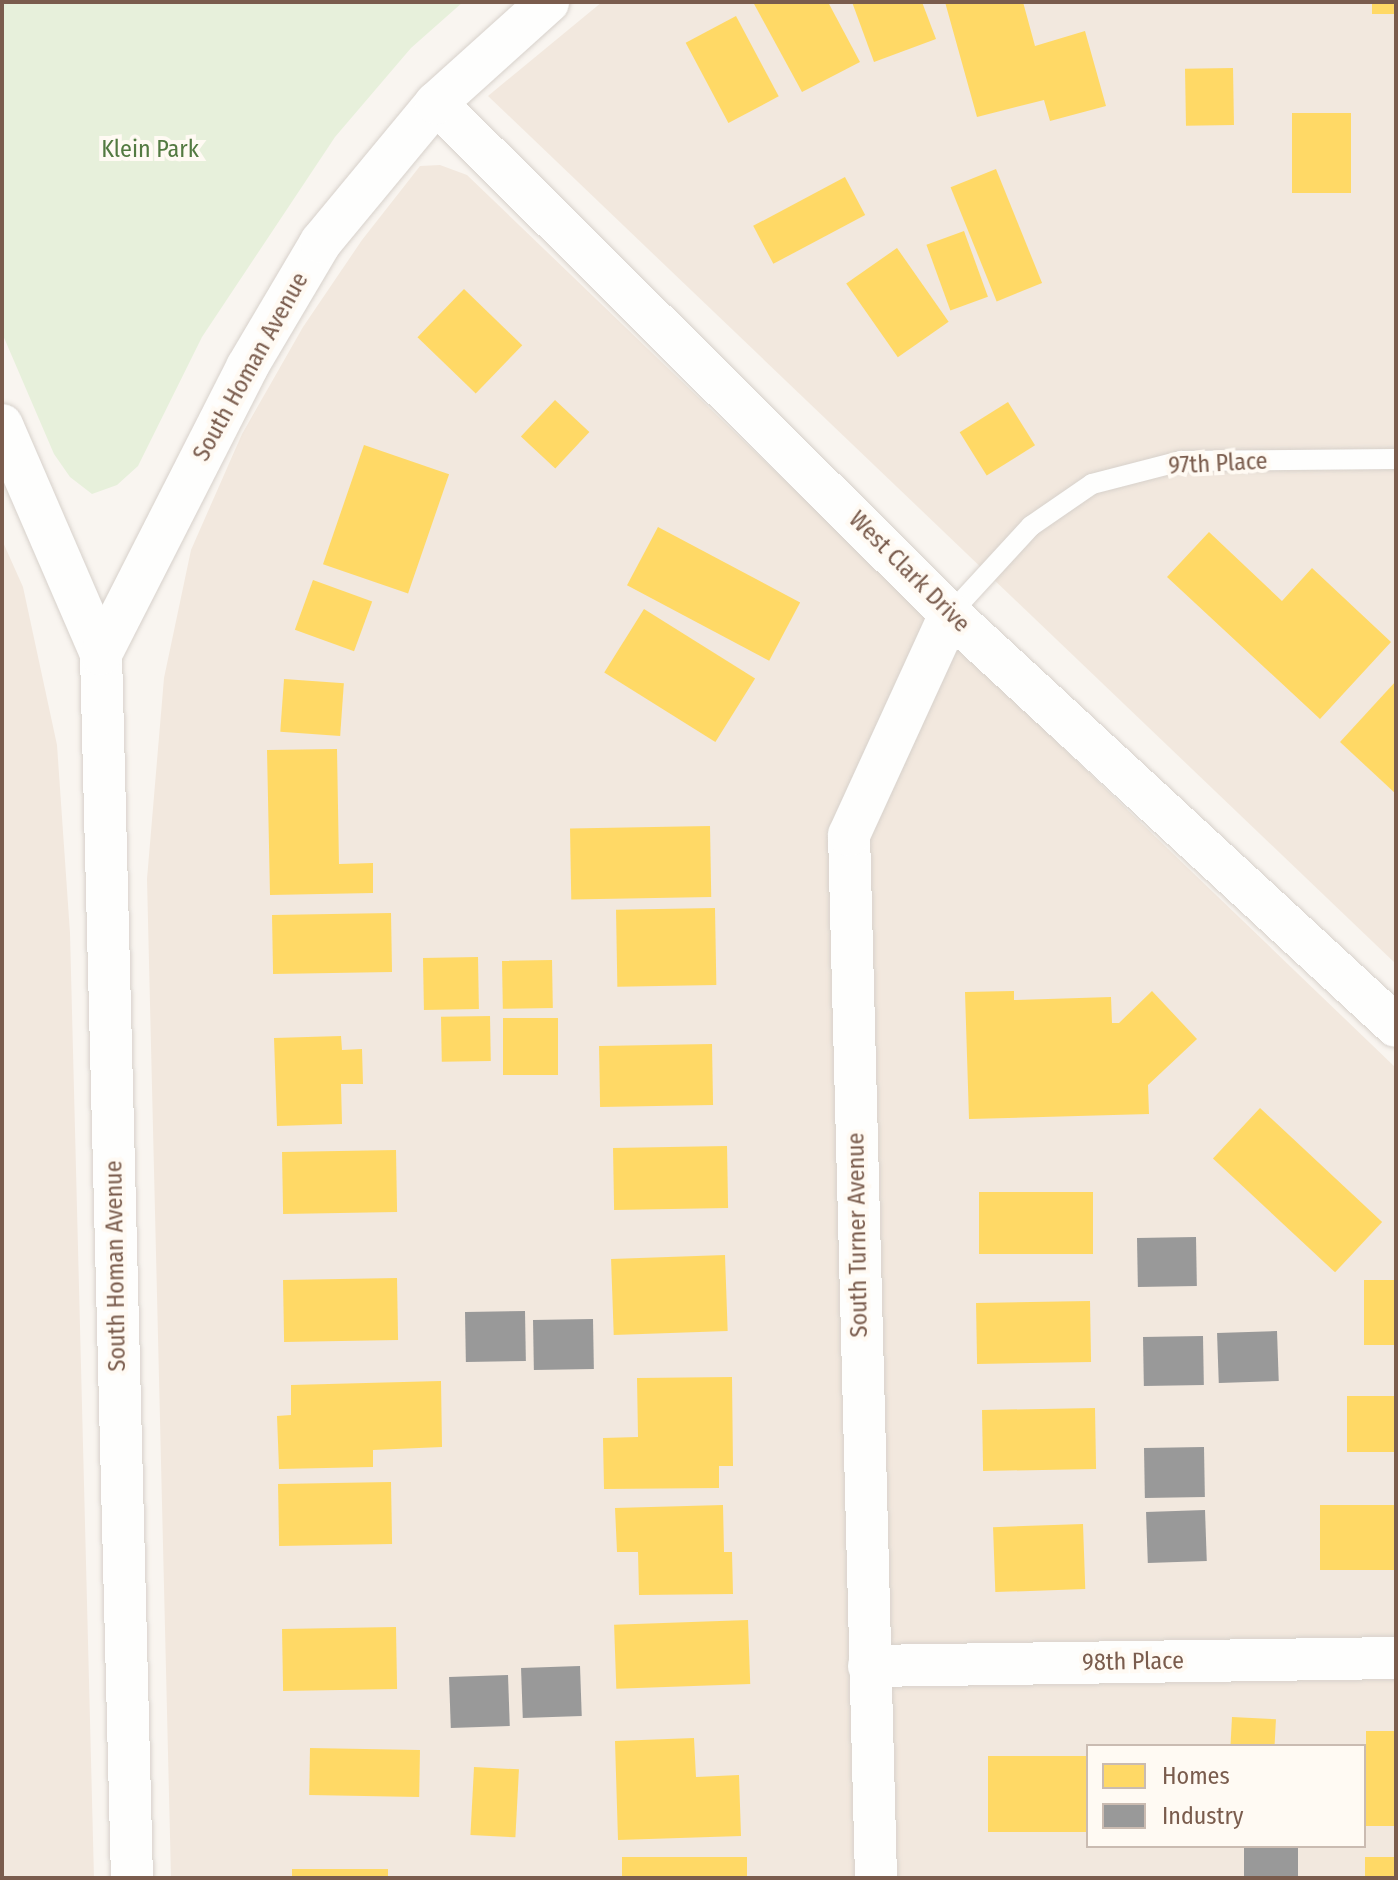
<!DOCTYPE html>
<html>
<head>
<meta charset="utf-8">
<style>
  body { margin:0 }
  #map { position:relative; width:1398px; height:1880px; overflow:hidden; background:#f9f5f0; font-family:"Fira Sans Condensed",sans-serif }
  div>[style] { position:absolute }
  .residential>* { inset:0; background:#f2e8de }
  .green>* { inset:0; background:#e7f0db }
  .homes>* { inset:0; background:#ffd966; transform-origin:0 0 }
  .industry>* { inset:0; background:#999; transform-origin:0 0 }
  .roads { filter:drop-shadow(0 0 2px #d7d1cb) drop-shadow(0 0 2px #d7d1cb) }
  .service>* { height:20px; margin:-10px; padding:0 10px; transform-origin:10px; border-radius:10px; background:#fefefd }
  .minor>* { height:42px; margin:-21px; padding:0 21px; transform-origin:21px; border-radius:21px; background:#fefefd }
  span { translate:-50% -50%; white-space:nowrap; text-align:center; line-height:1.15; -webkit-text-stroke:8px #fffaf3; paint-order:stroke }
  .park-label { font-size:24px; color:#537a41 }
  .street-label { font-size:24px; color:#7a5c4d }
  .frame { position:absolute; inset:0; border:4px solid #7a5c4d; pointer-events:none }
  .legend { position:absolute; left:1086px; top:1744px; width:280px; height:104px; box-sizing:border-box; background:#fffaf3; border:2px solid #cabbb1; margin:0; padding:10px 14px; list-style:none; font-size:24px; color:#7a5c4d }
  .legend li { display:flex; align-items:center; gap:16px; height:40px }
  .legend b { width:40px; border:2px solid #cabbb1 }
</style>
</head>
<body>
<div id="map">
  <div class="residential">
    <div style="clip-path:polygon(602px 2px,1396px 2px,1396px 964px,488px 96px)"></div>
    <div style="clip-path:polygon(evenodd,440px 165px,467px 175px,1396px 1068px,1396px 1878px,171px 1878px,147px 879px,164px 678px,191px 550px,242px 434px,303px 327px,362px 240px,420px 166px,440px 165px,1088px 1746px,1364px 1746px,1364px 1846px,1088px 1846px,1088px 1746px)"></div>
    <div style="clip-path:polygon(2px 540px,23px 587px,57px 745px,70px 933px,94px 1878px,2px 1878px)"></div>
  </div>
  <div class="green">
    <div style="clip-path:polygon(2px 2px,463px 2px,411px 48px,335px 137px,202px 337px,138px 466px,117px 485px,92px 494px,70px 477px,54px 454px,2px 333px)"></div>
  </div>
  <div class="homes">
    <div style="clip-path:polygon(753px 2px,828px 2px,860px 62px,802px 92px)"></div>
    <div style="clip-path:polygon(852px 2px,922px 2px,936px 39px,874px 62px)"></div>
    <div style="clip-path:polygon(945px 2px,1023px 2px,1035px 46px,1085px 31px,1106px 106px,1050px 121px,1044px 100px,977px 117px)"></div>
    <div style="left:1372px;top:2px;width:24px;height:12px"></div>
    <div style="left:736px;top:16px;width:91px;height:57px;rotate:62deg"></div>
    <div style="left:1233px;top:68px;width:57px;height:48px;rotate:89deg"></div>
    <div style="left:1292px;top:113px;width:59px;height:80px"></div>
    <div style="left:996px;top:169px;width:123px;height:49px;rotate:68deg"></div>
    <div style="left:845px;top:177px;width:43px;height:104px;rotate:62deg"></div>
    <div style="left:964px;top:231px;width:70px;height:40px;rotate:70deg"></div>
    <div style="left:897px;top:248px;width:90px;height:62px;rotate:55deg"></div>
    <div style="left:464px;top:289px;width:81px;height:67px;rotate:44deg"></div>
    <div style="left:555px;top:400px;width:47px;height:50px;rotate:43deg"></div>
    <div style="left:1008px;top:402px;width:51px;height:57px;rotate:58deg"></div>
    <div style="left:364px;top:445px;width:90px;height:126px;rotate:19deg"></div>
    <div style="left:658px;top:527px;width:161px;height:66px;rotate:28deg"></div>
    <div style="clip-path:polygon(1209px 532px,1282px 601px,1312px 568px,1391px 642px,1320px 719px,1167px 577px)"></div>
    <div style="left:313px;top:580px;width:63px;height:53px;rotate:20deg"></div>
    <div style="left:644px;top:609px;width:131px;height:75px;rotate:32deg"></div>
    <div style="left:284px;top:679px;width:60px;height:53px;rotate:4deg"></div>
    <div style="clip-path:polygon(1396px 681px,1396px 794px,1340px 742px)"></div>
    <div style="clip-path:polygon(337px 749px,339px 864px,373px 863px,373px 893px,270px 895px,267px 750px)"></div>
    <div style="left:710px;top:826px;width:71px;height:140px;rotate:89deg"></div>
    <div style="left:715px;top:908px;width:77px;height:99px;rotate:89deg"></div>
    <div style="left:391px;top:913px;width:59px;height:119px;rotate:89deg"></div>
    <div style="left:478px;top:957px;width:52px;height:55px;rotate:89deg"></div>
    <div style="left:552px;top:960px;width:48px;height:50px;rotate:89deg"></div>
    <div style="clip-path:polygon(1014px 991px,1014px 1000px,1111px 997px,1112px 1023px,1119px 1023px,1152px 991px,1197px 1039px,1148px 1085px,1149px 1114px,969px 1119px,965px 992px)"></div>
    <div style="left:490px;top:1016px;width:45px;height:49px;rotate:89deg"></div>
    <div style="left:558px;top:1018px;width:57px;height:55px;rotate:90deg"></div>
    <div style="clip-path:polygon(341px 1036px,342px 1050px,362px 1049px,363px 1084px,341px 1084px,342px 1124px,277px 1126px,274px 1038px)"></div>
    <div style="left:712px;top:1044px;width:61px;height:113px;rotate:89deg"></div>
    <div style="left:1260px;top:1108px;width:167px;height:69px;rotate:43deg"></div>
    <div style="left:727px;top:1146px;width:62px;height:114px;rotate:89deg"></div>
    <div style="left:396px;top:1150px;width:62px;height:114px;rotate:89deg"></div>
    <div style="left:1093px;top:1192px;width:62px;height:114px;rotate:90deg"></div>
    <div style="left:725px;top:1255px;width:76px;height:114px;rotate:88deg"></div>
    <div style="left:397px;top:1278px;width:62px;height:114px;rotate:89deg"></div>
    <div style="left:1396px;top:1280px;width:65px;height:32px;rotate:90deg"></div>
    <div style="left:1090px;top:1301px;width:61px;height:114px;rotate:89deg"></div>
    <div style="clip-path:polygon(732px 1377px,733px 1466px,719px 1466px,719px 1488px,604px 1489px,603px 1438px,638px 1437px,637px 1378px)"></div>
    <div style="clip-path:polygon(441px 1381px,442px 1447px,373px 1450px,373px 1467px,279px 1469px,277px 1416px,291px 1415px,291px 1385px)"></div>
    <div style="left:1396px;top:1396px;width:56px;height:49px;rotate:90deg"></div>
    <div style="left:1095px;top:1408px;width:61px;height:113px;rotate:89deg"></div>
    <div style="left:391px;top:1482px;width:62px;height:113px;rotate:89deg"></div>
    <div style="clip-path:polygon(723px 1505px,724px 1552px,732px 1552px,733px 1594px,639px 1595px,638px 1552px,617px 1552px,615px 1508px)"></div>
    <div style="left:1396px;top:1505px;width:65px;height:76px;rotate:90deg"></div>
    <div style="left:1083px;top:1524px;width:65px;height:90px;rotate:88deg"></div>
    <div style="left:748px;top:1620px;width:64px;height:134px;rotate:88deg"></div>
    <div style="left:396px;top:1627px;width:62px;height:114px;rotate:89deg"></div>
    <div style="left:1232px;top:1717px;width:44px;height:29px;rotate:3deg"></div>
    <div style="left:1366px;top:1731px;width:30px;height:95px"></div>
    <div style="clip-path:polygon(694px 1738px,696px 1777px,739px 1775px,741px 1836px,618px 1840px,615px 1741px)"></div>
    <div style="left:310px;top:1748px;width:110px;height:47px;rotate:1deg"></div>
    <div style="left:1088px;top:1756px;width:76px;height:100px;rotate:90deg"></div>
    <div style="left:474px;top:1767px;width:45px;height:68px;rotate:3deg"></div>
    <div style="left:747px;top:1857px;width:21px;height:125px;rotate:90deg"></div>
    <div style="left:1396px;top:1857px;width:21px;height:31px;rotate:90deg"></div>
    <div style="left:388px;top:1869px;width:9px;height:96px;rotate:90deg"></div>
  </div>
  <div class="industry">
    <div style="left:1196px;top:1237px;width:49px;height:59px;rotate:89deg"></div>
    <div style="left:525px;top:1311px;width:50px;height:60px;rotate:89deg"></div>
    <div style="left:593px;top:1319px;width:50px;height:60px;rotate:89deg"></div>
    <div style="left:1277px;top:1331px;width:50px;height:60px;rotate:88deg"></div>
    <div style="left:1203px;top:1336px;width:49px;height:60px;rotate:89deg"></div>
    <div style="left:1204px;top:1447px;width:50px;height:60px;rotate:89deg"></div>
    <div style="left:1205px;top:1510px;width:51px;height:59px;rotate:88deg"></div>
    <div style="left:580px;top:1666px;width:50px;height:59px;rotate:88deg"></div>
    <div style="left:508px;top:1675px;width:51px;height:59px;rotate:88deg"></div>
    <div style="left:1244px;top:1846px;width:54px;height:32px"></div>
  </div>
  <div class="roads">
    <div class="service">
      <div style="left:950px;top:614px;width:120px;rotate:-47.4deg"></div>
      <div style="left:1031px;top:526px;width:74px;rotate:-34.5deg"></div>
      <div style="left:1092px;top:484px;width:92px;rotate:-14.5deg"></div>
      <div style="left:1181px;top:461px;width:215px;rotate:-0.5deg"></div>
    </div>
    <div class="minor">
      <div style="left:436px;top:103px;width:725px;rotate:44.83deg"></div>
      <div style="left:950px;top:614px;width:607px;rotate:42.73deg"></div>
      <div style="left:2px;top:425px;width:249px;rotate:66.6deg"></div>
      <div style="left:101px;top:654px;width:1224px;rotate:88.55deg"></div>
      <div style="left:101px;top:654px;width:322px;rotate:-63deg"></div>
      <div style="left:247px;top:367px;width:145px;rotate:-59.4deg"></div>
      <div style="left:321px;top:242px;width:180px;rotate:-50.4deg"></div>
      <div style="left:436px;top:103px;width:151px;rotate:-42deg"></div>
      <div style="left:869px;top:1666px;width:527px;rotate:-0.87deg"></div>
      <div style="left:876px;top:1878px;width:1043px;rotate:-91.48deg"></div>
      <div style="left:849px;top:835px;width:243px;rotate:-65.4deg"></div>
    </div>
  </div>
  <div class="park-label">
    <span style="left:150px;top:150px">Klein Park</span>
  </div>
  <div class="street-label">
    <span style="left:251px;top:367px;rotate:-61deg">South Homan Avenue</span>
    <span style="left:1218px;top:464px;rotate:-3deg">97th Place</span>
    <span style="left:909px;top:572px;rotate:45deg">West Clark Drive</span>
    <span style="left:858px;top:1235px;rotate:-91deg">South Turner Avenue</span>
    <span style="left:116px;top:1266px;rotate:-91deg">South Homan Avenue</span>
    <span style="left:1133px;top:1662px;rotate:-1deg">98th Place</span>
  </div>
  <div class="frame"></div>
  <ul class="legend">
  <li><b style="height:22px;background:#ffd966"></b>Homes</li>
  <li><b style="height:22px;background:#999"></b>Industry</li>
  </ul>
</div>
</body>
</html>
